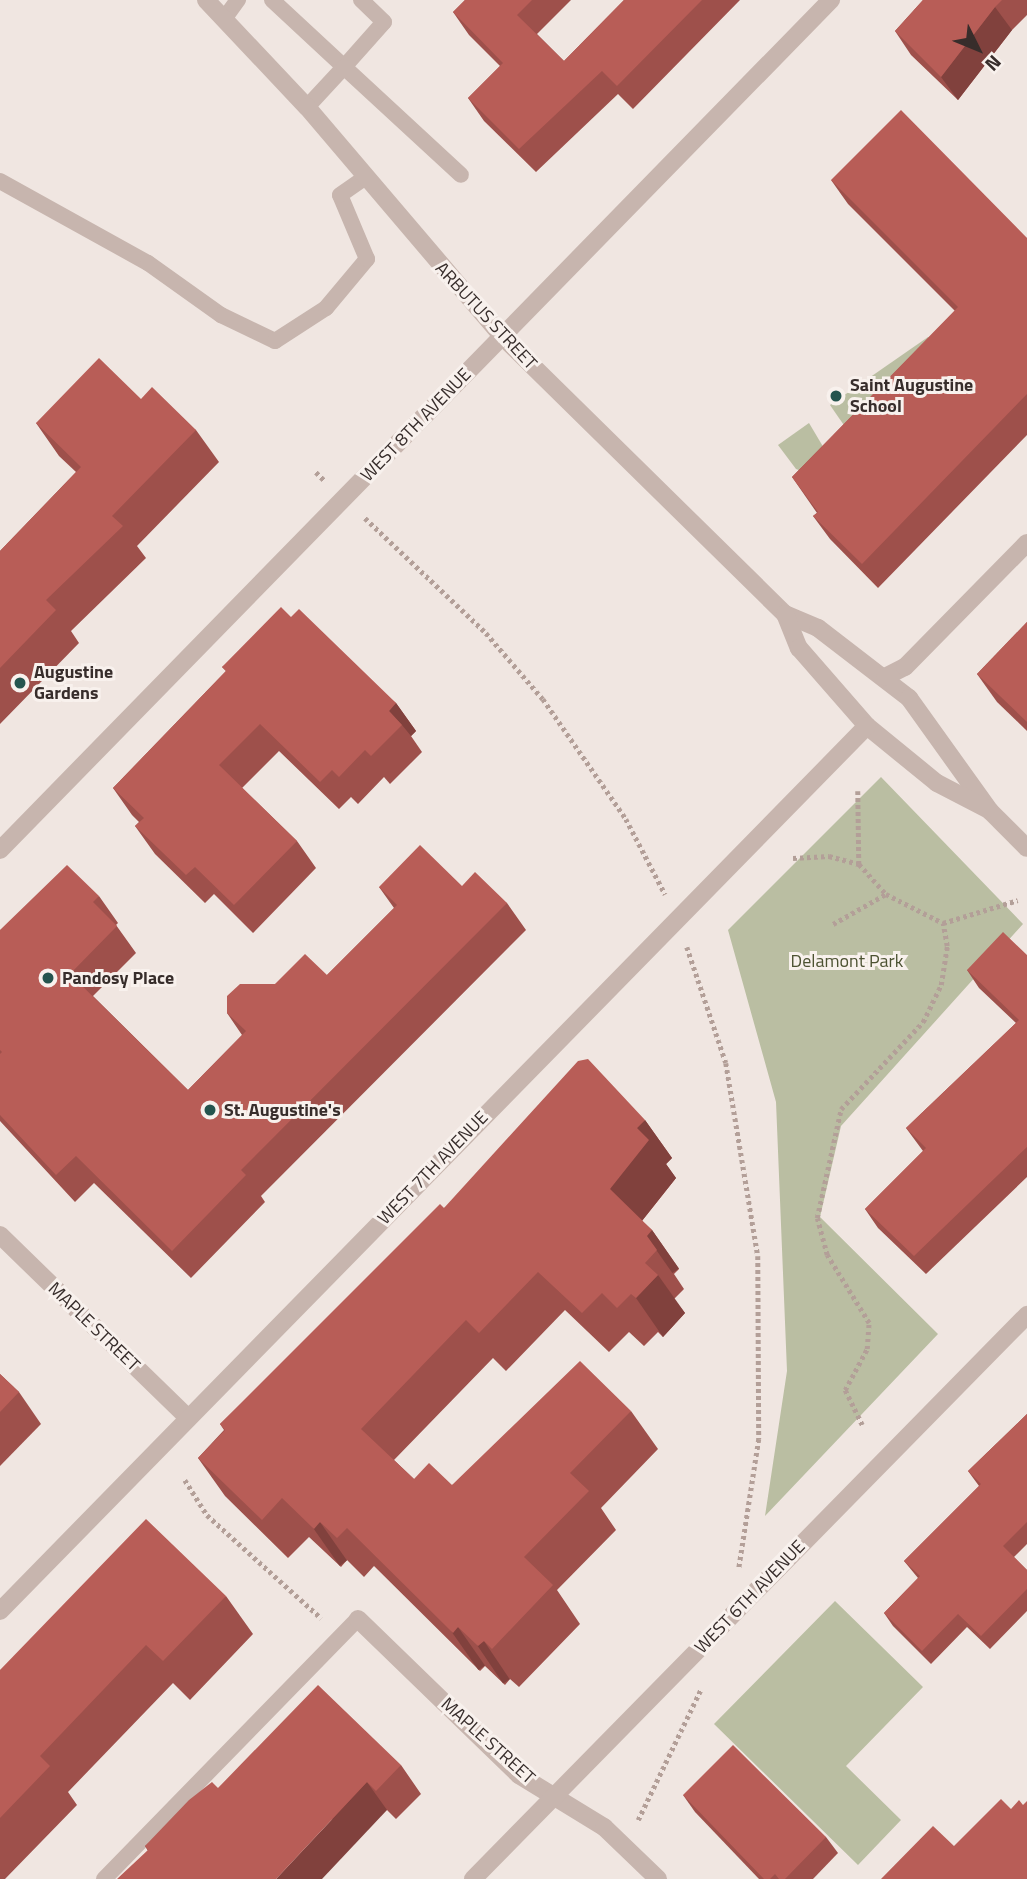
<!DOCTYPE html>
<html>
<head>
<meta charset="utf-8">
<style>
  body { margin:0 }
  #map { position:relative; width:1027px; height:1879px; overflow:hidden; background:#f0e6e1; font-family:"Titillium Web",sans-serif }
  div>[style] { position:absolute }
  .green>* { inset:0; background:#babea2 }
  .path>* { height:4.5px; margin-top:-2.25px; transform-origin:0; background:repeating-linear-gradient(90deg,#b39f98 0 3.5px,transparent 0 7px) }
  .service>* { height:16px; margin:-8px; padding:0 8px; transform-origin:8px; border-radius:8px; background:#c7b5ae }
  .minor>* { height:18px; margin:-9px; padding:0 9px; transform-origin:9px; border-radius:9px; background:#c7b5ae }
  .wall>* { inset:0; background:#9e504b }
  .shaded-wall>* { inset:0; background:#81413d; transform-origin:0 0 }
  .building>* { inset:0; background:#b85d57 }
  .dots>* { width:19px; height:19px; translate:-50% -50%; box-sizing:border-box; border:4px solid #f8f1ed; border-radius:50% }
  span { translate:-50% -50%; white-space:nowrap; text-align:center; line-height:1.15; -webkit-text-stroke:6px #f8f1ed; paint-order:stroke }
  .street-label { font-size:18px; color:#372d2b }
  .poi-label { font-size:18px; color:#372d2b; font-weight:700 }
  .left { translate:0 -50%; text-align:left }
  .park-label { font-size:18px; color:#4c5232 }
  .north { position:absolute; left:943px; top:14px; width:70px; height:70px; -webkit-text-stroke:5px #f8f1ed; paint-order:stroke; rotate:133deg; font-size:19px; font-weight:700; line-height:28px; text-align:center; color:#372d2b }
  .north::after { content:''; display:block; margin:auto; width:24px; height:32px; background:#372d2b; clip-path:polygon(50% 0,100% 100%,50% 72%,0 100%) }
</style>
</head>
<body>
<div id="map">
  <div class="green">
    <div style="clip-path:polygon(928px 337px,949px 358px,850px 434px,830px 405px)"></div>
    <div style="clip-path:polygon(809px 423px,831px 460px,809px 474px,796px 469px,778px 445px)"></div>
    <div style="clip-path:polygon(881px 777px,1023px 924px,841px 1126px,820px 1217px,938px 1334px,765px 1516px,787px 1371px,776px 1102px,728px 930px)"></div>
    <div style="clip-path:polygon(835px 1601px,923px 1687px,846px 1766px,901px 1820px,858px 1865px,714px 1724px)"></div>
  </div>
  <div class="path">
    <div style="left:316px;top:472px;width:13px;rotate:45deg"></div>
    <div style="left:365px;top:518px;width:167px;rotate:43.5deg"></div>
    <div style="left:486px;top:633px;width:87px;rotate:49.2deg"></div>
    <div style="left:543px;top:699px;width:146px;rotate:55.3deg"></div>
    <div style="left:626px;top:819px;width:85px;rotate:62.5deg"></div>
    <div style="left:858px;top:791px;width:73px;rotate:89.2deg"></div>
    <div style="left:859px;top:864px;width:40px;rotate:48deg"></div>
    <div style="left:886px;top:894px;width:64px;rotate:27deg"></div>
    <div style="left:943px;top:923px;width:78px;rotate:-17deg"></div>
    <div style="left:793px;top:858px;width:36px;rotate:-3deg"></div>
    <div style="left:829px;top:856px;width:31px;rotate:15deg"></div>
    <div style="left:833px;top:924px;width:61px;rotate:-29.5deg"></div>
    <div style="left:687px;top:947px;width:122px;rotate:71.4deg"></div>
    <div style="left:726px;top:1063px;width:196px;rotate:80.6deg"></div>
    <div style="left:758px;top:1256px;width:183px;rotate:89.7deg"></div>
    <div style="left:759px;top:1439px;width:131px;rotate:98.8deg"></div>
    <div style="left:862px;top:1425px;width:39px;rotate:-116deg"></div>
    <div style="left:845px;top:1390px;width:47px;rotate:-61.8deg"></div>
    <div style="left:867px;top:1349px;width:26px;rotate:-86deg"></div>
    <div style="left:869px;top:1323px;width:80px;rotate:-121.7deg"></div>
    <div style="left:827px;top:1255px;width:38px;rotate:-105deg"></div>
    <div style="left:817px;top:1218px;width:112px;rotate:-77.6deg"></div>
    <div style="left:841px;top:1109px;width:120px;rotate:-46.7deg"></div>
    <div style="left:923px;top:1022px;width:41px;rotate:-64.1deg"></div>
    <div style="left:941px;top:985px;width:39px;rotate:-81deg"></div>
    <div style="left:947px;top:946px;width:23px;rotate:-100deg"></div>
    <div style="left:185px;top:1480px;width:41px;rotate:57.8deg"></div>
    <div style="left:207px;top:1515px;width:154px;rotate:42.1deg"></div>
    <div style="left:638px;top:1820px;width:145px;rotate:-64.3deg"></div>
  </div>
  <div class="service">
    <div style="left:272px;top:0;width:98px;rotate:42.9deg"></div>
    <div style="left:344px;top:67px;width:60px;rotate:-48.4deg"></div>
    <div style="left:384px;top:22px;width:32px;rotate:-136deg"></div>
    <div style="left:224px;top:19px;width:24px;rotate:-54deg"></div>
    <div style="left:307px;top:107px;width:54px;rotate:-47.2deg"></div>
    <div style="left:344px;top:67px;width:159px;rotate:42.7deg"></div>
    <div style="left:0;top:181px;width:169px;rotate:29deg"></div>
    <div style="left:148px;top:263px;width:90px;rotate:35.5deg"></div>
    <div style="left:221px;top:315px;width:60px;rotate:25.7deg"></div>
    <div style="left:275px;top:341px;width:61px;rotate:-32.9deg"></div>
    <div style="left:326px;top:308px;width:64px;rotate:-50.1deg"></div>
    <div style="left:367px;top:259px;width:69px;rotate:-112.9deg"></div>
    <div style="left:340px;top:195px;width:28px;rotate:-35deg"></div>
    <div style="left:104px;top:1879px;width:363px;rotate:-45.7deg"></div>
  </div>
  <div class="minor">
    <div style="left:206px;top:0;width:147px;rotate:46.7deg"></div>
    <div style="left:307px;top:107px;width:302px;rotate:49.6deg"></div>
    <div style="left:503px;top:337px;width:395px;rotate:44.5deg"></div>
    <div style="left:785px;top:614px;width:36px;rotate:23deg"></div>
    <div style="left:818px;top:628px;width:115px;rotate:37.6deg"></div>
    <div style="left:909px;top:698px;width:139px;rotate:54.4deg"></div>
    <div style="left:990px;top:811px;width:52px;rotate:45deg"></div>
    <div style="left:785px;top:614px;width:37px;rotate:68deg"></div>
    <div style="left:799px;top:648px;width:103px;rotate:48.9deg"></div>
    <div style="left:867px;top:726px;width:90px;rotate:39.2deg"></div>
    <div style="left:937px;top:783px;width:56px;rotate:27.5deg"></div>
    <div style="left:885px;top:677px;width:22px;rotate:-27deg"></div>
    <div style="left:905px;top:667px;width:174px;rotate:-45.5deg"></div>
    <div style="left:0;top:850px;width:1189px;rotate:-45.65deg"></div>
    <div style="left:0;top:1235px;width:262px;rotate:44.2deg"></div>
    <div style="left:0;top:1611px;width:1239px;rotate:-45.59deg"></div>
    <div style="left:358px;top:1619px;width:224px;rotate:44.1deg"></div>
    <div style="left:519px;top:1775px;width:100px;rotate:31.5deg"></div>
    <div style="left:604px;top:1827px;width:75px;rotate:43.9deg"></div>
    <div style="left:473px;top:1879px;width:791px;rotate:-45.51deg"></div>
  </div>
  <div class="wall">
    <div style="clip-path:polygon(465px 0,571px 0,537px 34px,564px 61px,624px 0,740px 0,633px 109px,618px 94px,536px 172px,484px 121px,468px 98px,500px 66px,469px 35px,453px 12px)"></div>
    <div style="clip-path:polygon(923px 0,1027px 0,1027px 15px,1012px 30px,958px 100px,911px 55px,895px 31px)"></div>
    <div style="clip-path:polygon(831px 180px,1027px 238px,1027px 435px,878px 588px,830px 539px,813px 516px,817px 513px,792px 477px,955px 311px,848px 204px)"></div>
    <div style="clip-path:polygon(141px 399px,196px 430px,219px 462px,137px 546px,146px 558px,71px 631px,79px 643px,0 724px,0 551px,76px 472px,59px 456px,36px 423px)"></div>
    <div style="clip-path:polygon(291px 617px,396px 703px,416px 731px,411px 736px,422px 752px,390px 784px,384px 777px,358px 804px,351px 797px,339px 809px,279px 751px,242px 788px,297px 841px,316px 868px,253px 933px,214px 894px,205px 903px,155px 854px,135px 826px,139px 822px,132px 815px,113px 788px,226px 671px,222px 667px)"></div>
    <div style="clip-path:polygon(1027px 622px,1027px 731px,997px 702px,977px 674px)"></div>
    <div style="clip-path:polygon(462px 886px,507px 903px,526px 930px,261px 1196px,265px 1202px,191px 1278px,94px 1183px,75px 1202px,0 1121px,0 930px,99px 896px,118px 923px,116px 925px,136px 953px,93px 996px,188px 1090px,242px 1035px,227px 1013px,275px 984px,327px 975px,394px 908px,379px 887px)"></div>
    <div style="clip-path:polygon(1027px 955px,1027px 1177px,926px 1274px,878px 1228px,865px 1209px,923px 1151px,906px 1128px,1016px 1023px,979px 988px,967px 970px)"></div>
    <div style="clip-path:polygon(645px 1120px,672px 1158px,666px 1164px,676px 1178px,642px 1221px,652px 1230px,679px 1269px,674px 1274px,684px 1289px,674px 1299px,685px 1313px,663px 1337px,658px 1332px,644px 1346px,629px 1332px,609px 1352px,565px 1310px,506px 1371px,493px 1358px,394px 1460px,414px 1479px,452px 1485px,631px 1411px,658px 1449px,601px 1508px,616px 1530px,557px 1590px,580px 1624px,519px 1687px,510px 1679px,505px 1685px,485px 1666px,480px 1671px,374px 1566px,364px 1577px,347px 1560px,341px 1567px,309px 1537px,288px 1558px,225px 1496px,198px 1458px,224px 1430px,220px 1424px,444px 1208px)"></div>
    <div style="clip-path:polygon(0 1374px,19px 1392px,41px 1424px,0 1466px)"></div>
    <div style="clip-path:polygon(1027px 1414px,1027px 1544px,1014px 1557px,1027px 1570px,1027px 1611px,990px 1649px,967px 1627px,931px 1664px,893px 1626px,884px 1613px,918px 1578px,904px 1561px,979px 1486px,968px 1471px)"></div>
    <div style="clip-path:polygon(226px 1596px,253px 1634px,190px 1700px,173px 1683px,68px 1792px,77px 1805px,5px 1879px,0 1879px,0 1670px)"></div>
    <div style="clip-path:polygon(401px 1765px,421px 1794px,396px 1819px,387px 1810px,148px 1851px,145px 1846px,218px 1788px)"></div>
    <div style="clip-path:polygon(683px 1795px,826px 1837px,838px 1853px,813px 1879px,759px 1879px,695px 1812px)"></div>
  </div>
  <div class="shaded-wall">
    <div style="clip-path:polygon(995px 7px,1012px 30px,958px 100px,941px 77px)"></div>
    <div style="clip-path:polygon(396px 703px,416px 731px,411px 736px,402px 725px,389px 711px)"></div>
    <div style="clip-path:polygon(645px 1120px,672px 1158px,666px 1164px,676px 1178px,637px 1227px,610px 1189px,637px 1128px)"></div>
    <div style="left:652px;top:1230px;width:47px;height:8px;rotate:55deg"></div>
    <div style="clip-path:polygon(658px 1275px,685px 1313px,663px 1337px,636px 1298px)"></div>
    <div style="left:320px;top:1522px;width:47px;height:9px;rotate:55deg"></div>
    <div style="left:458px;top:1627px;width:47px;height:8px;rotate:55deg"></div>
    <div style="left:484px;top:1641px;width:46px;height:8px;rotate:56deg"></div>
    <div style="clip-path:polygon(367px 1782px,387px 1810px,322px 1879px,276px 1879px)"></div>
  </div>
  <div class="building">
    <div style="clip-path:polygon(465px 0,532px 0,517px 15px,564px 61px,624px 0,702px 0,617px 86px,602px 71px,519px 149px,468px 98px,503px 63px,453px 12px)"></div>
    <div style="clip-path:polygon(923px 0,1002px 0,995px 7px,941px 77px,895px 31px)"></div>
    <div style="clip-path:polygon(901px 110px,1027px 238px,1027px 394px,862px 564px,813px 516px,818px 512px,792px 477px,958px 307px,831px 180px)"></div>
    <div style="clip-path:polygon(99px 358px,141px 399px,152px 387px,196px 430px,112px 516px,123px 526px,46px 600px,56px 610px,0 668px,0 551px,81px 467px,36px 423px)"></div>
    <div style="clip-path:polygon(281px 607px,291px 617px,299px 609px,396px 703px,389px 711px,402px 725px,371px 756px,365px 750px,339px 777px,332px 770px,320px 782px,260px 724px,219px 765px,297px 841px,234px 905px,195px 867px,186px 875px,135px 826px,144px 818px,113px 788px,226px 671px,222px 667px)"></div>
    <div style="clip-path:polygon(1027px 622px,1027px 722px,977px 674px)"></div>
    <div style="clip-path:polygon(420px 845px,462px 886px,475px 872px,507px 903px,241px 1170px,246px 1175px,172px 1251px,76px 1156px,56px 1175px,0 1115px,0 1054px,2px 1052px,0 1050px,0 930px,67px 865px,99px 896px,93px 902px,117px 926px,70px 974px,188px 1090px,246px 1031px,227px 1013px,227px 996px,240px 984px,275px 984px,305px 954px,327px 975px,397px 905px,379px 887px)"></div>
    <div style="clip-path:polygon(1003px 932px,1027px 955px,1027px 1147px,914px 1256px,865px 1209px,926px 1148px,906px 1128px,1019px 1020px,967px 970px)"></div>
    <div style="clip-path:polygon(588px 1059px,645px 1120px,637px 1128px,649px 1140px,610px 1189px,652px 1230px,647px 1236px,657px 1250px,645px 1263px,658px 1275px,636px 1298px,631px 1294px,617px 1308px,602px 1293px,582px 1313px,538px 1272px,479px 1333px,466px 1320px,361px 1429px,414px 1479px,429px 1463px,452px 1485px,580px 1361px,631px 1411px,570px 1473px,589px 1491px,524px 1557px,553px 1585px,492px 1649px,484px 1641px,478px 1646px,458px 1627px,453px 1633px,347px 1528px,337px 1538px,320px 1522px,314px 1529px,282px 1498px,262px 1520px,198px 1458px,225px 1430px,220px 1424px,440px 1204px,444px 1208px,578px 1061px)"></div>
    <div style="clip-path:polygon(0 1374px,19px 1392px,0 1412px)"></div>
    <div style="clip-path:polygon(1027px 1414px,1027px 1522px,1003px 1546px,1027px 1570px,1027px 1589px,981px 1636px,958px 1614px,922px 1651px,884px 1613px,920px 1576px,904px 1561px,981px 1484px,968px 1471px)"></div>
    <div style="clip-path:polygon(146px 1519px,226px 1596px,163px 1661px,146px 1645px,40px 1756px,50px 1766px,0 1818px,0 1670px)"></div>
    <div style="clip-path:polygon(318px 1685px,401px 1765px,376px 1791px,367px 1782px,276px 1879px,117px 1879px,148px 1850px,145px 1846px,189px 1800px,212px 1782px,218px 1788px)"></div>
    <div style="clip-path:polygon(733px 1745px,826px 1837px,785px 1879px,779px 1879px,775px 1874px,770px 1879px,764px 1879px,683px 1795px)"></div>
    <div style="clip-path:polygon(1001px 1799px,1011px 1809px,1019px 1800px,1023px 1805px,1027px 1801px,1027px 1879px,881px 1879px,933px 1826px,954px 1846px)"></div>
  </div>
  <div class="dots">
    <div style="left:836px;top:396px;background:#25544e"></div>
    <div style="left:20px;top:683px;background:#25544e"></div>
    <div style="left:48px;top:978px;background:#25544e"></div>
    <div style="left:210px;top:1110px;background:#25544e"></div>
  </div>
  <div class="street-label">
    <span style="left:486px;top:316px;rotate:47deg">ARBUTUS STREET</span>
    <span style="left:416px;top:425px;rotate:-46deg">WEST 8TH AVENUE</span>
    <span style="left:433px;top:1168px;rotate:-46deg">WEST 7TH AVENUE</span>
    <span style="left:94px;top:1327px;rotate:44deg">MAPLE STREET</span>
    <span style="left:750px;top:1597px;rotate:-46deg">WEST 6TH AVENUE</span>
    <span style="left:488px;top:1741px;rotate:42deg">MAPLE STREET</span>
  </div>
  <div class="poi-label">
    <span class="left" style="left:850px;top:396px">Saint Augustine<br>School</span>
    <span class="left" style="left:34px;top:683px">Augustine<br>Gardens</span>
    <span class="left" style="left:62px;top:978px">Pandosy Place</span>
    <span class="left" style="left:224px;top:1110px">St. Augustine's</span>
  </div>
  <div class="park-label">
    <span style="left:847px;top:961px">Delamont Park</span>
  </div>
  <div class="north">N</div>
</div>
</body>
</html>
